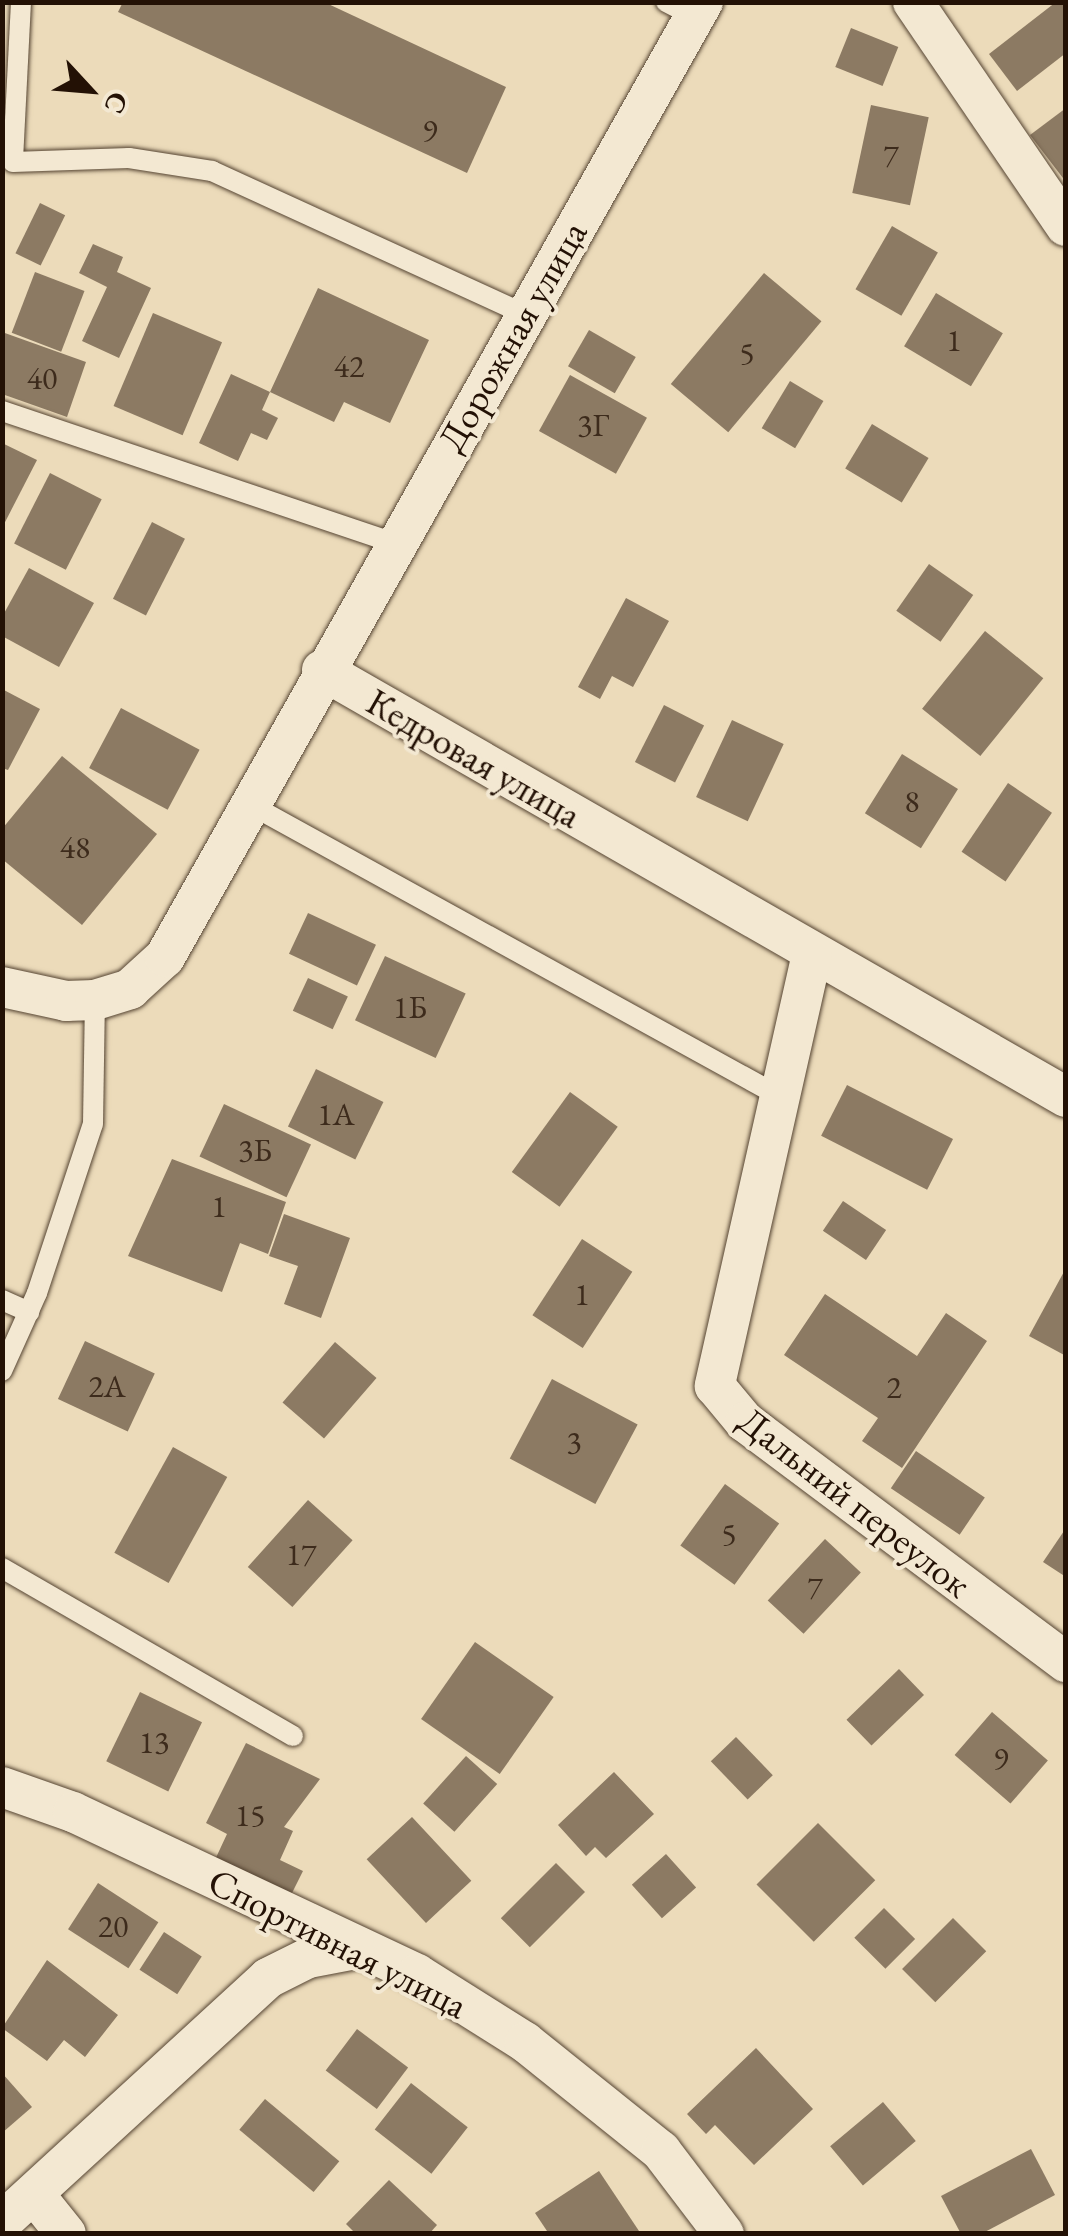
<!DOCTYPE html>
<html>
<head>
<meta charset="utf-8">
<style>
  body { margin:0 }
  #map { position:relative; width:1068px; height:2236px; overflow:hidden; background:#ecdbba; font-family:"EB Garamond",serif }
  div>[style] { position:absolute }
  .building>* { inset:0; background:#8c7a63; transform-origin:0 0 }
  .roads { filter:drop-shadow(0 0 2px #554432) drop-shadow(0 0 2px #554432) }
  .lane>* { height:20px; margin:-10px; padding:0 10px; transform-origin:10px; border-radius:10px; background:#f3e8d2 }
  .street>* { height:40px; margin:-20px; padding:0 20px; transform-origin:20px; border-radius:20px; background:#f3e8d2 }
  span { translate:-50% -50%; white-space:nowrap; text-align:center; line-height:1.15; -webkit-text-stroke:8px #f3e8d2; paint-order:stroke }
  .number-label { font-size:32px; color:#3d2b1c }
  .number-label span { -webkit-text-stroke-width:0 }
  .street-label { font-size:38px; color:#231105 }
  .frame { position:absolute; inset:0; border:5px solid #231105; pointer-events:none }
  .north { position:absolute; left:40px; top:40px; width:100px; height:100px; -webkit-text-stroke:8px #f3e8d2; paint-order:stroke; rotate:116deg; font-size:28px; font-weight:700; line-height:40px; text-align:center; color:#231105 }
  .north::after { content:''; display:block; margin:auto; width:35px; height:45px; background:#231105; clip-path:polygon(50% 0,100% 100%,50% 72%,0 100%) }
</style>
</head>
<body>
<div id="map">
  <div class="building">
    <div style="clip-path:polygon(123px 2px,324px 2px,506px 87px,467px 173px,118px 12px)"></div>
    <div style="clip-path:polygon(1056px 2px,1066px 2px,1066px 53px,1017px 91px,989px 54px)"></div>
    <div style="left:851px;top:28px;width:51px;height:42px;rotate:22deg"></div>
    <div style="left:871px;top:105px;width:59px;height:90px;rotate:12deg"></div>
    <div style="clip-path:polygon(1066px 108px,1066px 182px,1030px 135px)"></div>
    <div style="left:40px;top:203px;width:28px;height:56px;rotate:26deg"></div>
    <div style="left:892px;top:226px;width:53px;height:73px;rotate:30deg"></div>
    <div style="clip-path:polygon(93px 244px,123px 257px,117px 272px,151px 288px,119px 358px,82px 341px,107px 287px,79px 273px)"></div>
    <div style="left:35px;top:272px;width:53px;height:65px;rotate:21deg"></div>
    <div style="left:764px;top:273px;width:75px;height:145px;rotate:40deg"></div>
    <div style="clip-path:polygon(318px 288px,429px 340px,390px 423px,344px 402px,334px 422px,270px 392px)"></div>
    <div style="left:936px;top:293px;width:78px;height:62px;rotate:31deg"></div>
    <div style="left:153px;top:313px;width:75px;height:101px;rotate:23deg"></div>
    <div style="left:589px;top:330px;width:54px;height:42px;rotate:30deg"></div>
    <div style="clip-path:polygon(2px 332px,86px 362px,67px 417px,2px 394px)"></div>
    <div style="clip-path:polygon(231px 374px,270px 392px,262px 410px,278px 418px,267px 440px,251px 433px,238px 461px,199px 443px)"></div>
    <div style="left:570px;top:375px;width:88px;height:64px;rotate:29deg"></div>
    <div style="left:790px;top:381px;width:39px;height:55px;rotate:31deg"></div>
    <div style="left:872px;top:424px;width:66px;height:52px;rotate:31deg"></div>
    <div style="clip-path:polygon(2px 443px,37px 460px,2px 528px)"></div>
    <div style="left:50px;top:473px;width:58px;height:79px;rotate:27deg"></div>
    <div style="left:152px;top:522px;width:37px;height:86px;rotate:27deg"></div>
    <div style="left:929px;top:564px;width:54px;height:57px;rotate:35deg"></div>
    <div style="clip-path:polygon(29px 568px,94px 603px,59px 667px,2px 636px,2px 617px)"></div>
    <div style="clip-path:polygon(626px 598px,669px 621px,633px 687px,612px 676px,600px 699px,578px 687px)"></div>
    <div style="left:985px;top:631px;width:75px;height:100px;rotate:39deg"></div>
    <div style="clip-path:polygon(2px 689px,40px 709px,8px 770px,2px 768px)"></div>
    <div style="left:664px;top:705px;width:45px;height:64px;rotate:27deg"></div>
    <div style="left:121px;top:708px;width:89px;height:68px;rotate:28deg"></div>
    <div style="left:732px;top:720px;width:57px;height:85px;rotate:25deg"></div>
    <div style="left:902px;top:754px;width:66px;height:70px;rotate:32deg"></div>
    <div style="clip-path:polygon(62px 756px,157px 834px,82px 925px,2px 859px,2px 829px)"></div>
    <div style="left:1008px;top:783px;width:53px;height:83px;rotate:34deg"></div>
    <div style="left:308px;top:913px;width:75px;height:45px;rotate:25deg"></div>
    <div style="left:385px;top:956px;width:89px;height:71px;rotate:25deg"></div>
    <div style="left:308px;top:978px;width:44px;height:36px;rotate:25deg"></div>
    <div style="left:316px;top:1069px;width:75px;height:64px;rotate:26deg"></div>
    <div style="left:847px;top:1085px;width:119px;height:57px;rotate:27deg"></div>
    <div style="left:570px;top:1092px;width:59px;height:99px;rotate:36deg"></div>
    <div style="left:224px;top:1104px;width:96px;height:58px;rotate:25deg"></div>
    <div style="clip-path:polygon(172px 1159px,286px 1202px,268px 1254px,240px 1243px,222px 1292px,128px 1256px)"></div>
    <div style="left:843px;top:1201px;width:52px;height:36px;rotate:34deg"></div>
    <div style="clip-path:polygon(284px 1214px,350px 1238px,321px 1318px,284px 1304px,298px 1266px,269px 1256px)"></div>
    <div style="left:582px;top:1239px;width:60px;height:91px;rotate:33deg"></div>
    <div style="clip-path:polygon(1066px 1268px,1066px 1356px,1029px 1336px)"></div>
    <div style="clip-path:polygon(825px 1294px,917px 1356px,946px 1313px,987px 1341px,902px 1468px,862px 1441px,878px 1418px,784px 1355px)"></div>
    <div style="left:85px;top:1341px;width:77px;height:64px;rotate:25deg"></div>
    <div style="left:335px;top:1342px;width:55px;height:80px;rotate:41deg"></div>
    <div style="left:552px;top:1379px;width:97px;height:90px;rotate:28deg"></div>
    <div style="left:173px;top:1447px;width:62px;height:121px;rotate:29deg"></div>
    <div style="left:916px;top:1451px;width:83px;height:45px;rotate:34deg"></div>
    <div style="left:725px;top:1484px;width:67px;height:76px;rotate:36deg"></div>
    <div style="left:308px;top:1500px;width:60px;height:90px;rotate:42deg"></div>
    <div style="clip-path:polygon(1066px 1528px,1066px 1577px,1043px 1562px)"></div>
    <div style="left:825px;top:1539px;width:49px;height:84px;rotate:43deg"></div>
    <div style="left:475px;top:1642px;width:96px;height:94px;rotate:35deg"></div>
    <div style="left:899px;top:1669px;width:36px;height:73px;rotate:46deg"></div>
    <div style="left:140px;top:1692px;width:69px;height:77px;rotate:26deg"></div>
    <div style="left:992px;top:1712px;width:74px;height:57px;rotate:41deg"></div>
    <div style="left:736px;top:1737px;width:53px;height:35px;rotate:46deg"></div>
    <div style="clip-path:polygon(246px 1743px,320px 1779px,284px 1827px,293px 1831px,280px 1860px,303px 1871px,288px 1901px,213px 1864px,227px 1834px,206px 1823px)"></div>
    <div style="left:466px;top:1756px;width:42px;height:64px;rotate:42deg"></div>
    <div style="clip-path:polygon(614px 1772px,654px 1814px,606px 1858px,595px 1847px,586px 1856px,558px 1825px)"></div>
    <div style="left:412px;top:1817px;width:87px;height:62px;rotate:47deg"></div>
    <div style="left:818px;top:1823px;width:81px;height:87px;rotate:45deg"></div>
    <div style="left:666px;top:1854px;width:45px;height:46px;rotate:48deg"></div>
    <div style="left:556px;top:1863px;width:41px;height:78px;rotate:45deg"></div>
    <div style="left:98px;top:1883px;width:72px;height:55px;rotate:33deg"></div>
    <div style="left:884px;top:1908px;width:44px;height:42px;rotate:45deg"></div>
    <div style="left:953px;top:1918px;width:47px;height:72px;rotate:45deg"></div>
    <div style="left:164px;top:1932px;width:45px;height:45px;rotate:33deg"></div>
    <div style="clip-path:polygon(47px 1960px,118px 2015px,85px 2057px,64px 2040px,47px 2061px,2px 2028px)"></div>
    <div style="left:357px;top:2029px;width:64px;height:52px;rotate:37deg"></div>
    <div style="clip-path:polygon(756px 2048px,813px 2109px,754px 2165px,715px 2125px,706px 2134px,687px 2114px)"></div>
    <div style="clip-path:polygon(2px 2073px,32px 2107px,2px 2133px)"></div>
    <div style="left:411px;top:2083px;width:72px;height:59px;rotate:38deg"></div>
    <div style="left:265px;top:2099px;width:97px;height:40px;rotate:40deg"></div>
    <div style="left:883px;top:2102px;width:51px;height:69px;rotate:50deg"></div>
    <div style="clip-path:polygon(1031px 2149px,1055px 2195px,981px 2234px,961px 2234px,941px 2196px)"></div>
    <div style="clip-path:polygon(599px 2171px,641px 2234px,549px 2234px,535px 2213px)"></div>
    <div style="clip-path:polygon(389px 2180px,437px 2225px,429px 2234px,356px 2234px,346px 2224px)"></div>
  </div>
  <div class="roads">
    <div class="lane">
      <div style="left:21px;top:2px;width:160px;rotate:92.9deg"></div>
      <div style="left:13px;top:162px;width:116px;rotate:-2deg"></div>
      <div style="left:129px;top:158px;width:84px;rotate:8.9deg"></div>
      <div style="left:212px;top:171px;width:344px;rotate:24.6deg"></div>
      <div style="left:666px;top:2px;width:31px;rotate:27deg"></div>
      <div style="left:2px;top:411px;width:414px;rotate:18.6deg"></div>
      <div style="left:251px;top:805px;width:603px;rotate:28.86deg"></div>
      <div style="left:2px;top:1300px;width:30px;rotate:24deg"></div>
      <div style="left:2px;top:1371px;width:85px;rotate:-65.8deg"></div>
      <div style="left:37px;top:1293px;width:178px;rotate:-71.7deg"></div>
      <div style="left:93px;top:1124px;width:124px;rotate:-89.1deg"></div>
      <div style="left:2px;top:1568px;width:336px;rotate:30deg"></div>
    </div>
    <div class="street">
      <div style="left:913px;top:2px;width:271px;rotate:55.7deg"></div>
      <div style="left:322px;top:670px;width:858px;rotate:29.85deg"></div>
      <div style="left:812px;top:954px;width:443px;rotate:102.7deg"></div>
      <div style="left:715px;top:1386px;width:47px;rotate:50.2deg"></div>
      <div style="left:745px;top:1422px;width:401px;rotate:36.8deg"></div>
      <div style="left:2px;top:987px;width:66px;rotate:12.3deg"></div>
      <div style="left:66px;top:1001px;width:29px;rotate:-2deg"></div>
      <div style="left:95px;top:1000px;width:37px;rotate:-17deg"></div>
      <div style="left:130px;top:989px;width:47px;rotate:-42.4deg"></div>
      <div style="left:165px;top:957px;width:1096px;rotate:-60.61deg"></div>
      <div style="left:2px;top:1787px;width:75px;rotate:19.4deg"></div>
      <div style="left:73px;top:1812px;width:380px;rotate:25.2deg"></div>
      <div style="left:417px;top:1974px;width:128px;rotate:32.2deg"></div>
      <div style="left:525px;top:2042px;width:174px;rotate:38.7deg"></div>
      <div style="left:661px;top:2151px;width:104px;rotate:52.8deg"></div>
      <div style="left:34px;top:2194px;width:51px;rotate:51.3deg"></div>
      <div style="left:2px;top:2222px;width:361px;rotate:-42.5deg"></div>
      <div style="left:268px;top:1978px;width:45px;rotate:-26.6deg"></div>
      <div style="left:308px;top:1958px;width:48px;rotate:-10.8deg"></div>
    </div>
  </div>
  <div class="number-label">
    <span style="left:430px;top:130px">9</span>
    <span style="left:891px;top:155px">7</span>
    <span style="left:954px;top:340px">1</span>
    <span style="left:747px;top:353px">5</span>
    <span style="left:349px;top:366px">42</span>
    <span style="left:42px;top:378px">40</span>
    <span style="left:593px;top:425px">3Г</span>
    <span style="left:912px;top:801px">8</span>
    <span style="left:75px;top:847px">48</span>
    <span style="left:410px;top:1007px">1Б</span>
    <span style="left:336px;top:1114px">1А</span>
    <span style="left:255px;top:1150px">3Б</span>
    <span style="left:219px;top:1206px">1</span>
    <span style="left:582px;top:1294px">1</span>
    <span style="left:107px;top:1386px">2А</span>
    <span style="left:894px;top:1387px">2</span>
    <span style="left:574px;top:1442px">3</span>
    <span style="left:729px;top:1534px">5</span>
    <span style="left:301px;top:1554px">17</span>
    <span style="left:815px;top:1587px">7</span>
    <span style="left:154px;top:1742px">13</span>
    <span style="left:1001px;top:1758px">9</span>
    <span style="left:250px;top:1815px">15</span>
    <span style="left:113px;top:1926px">20</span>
  </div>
  <div class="street-label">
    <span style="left:512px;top:336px;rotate:-60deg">Дорожная улица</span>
    <span style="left:474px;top:758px;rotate:30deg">Кедровая улица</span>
    <span style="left:855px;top:1502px;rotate:38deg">Дальний переулок</span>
    <span style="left:338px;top:1943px;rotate:27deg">Спортивная улица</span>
  </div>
  <div class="frame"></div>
  <div class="north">С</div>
</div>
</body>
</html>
